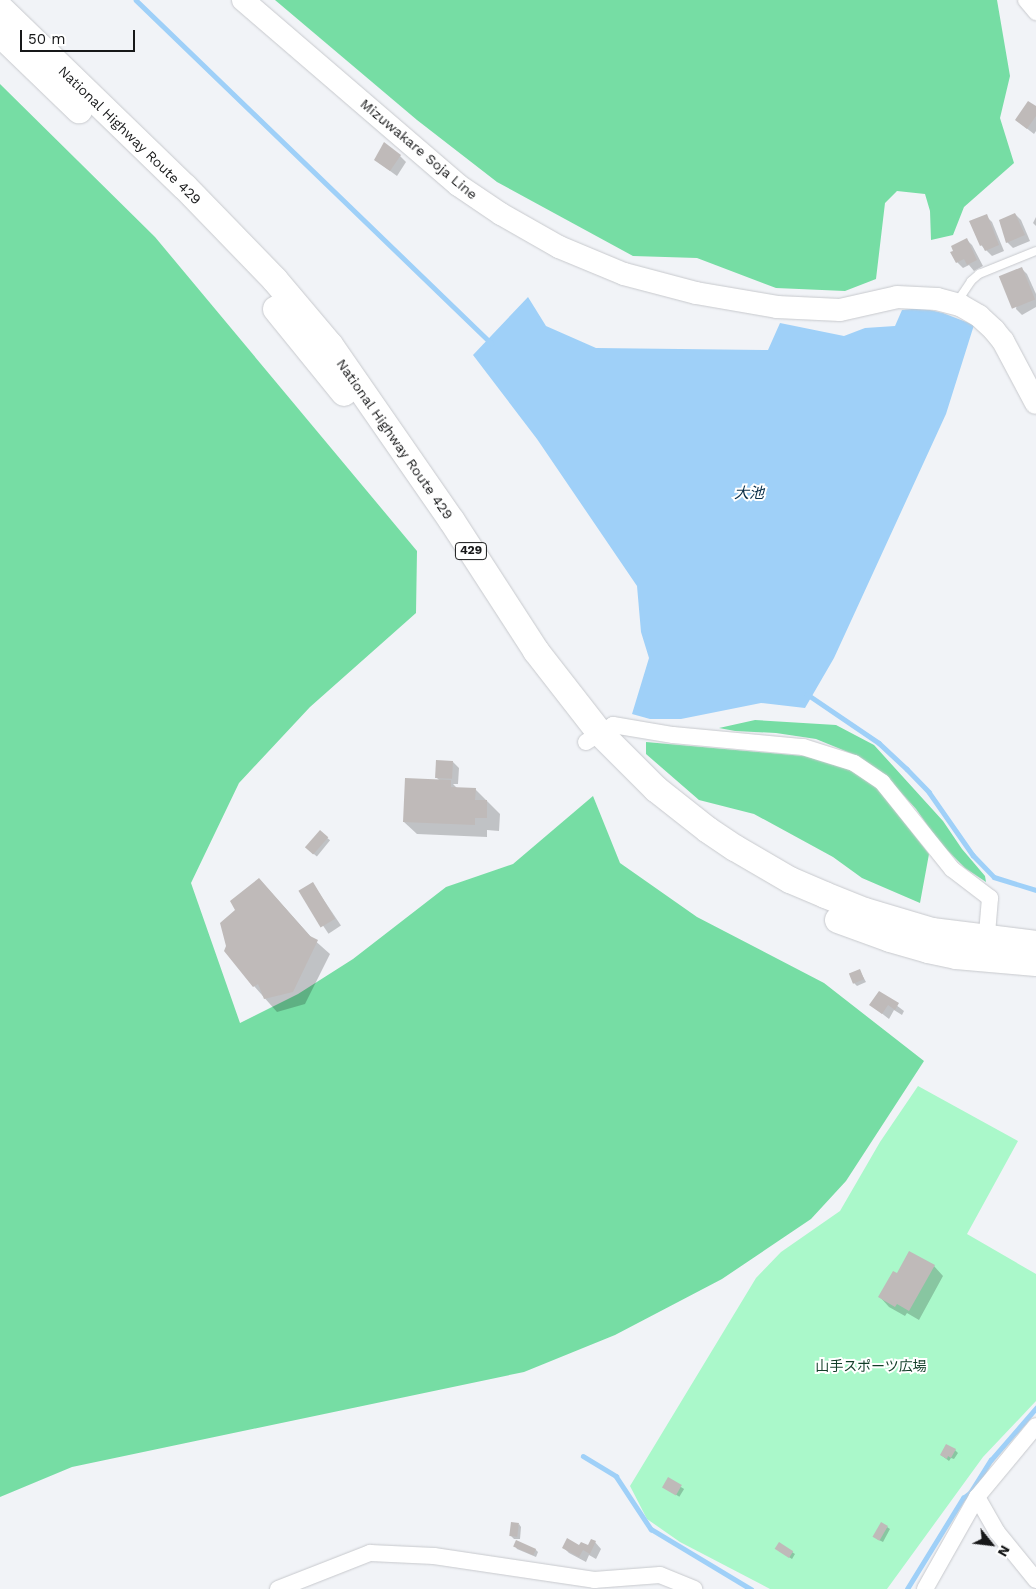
<!DOCTYPE html>
<html>
<head>
<meta charset="utf-8">
<style>
  body { margin:0 }
  #map { position:relative; width:1036px; height:1589px; overflow:hidden; background:#f1f3f7; font-family:"Work Sans","Noto Sans JP",sans-serif }
  div>[style] { position:absolute }
  .green>* { inset:0; background:#aaf8ca }
  .forest>* { inset:0; background:#76dda4 }
  .water>* { inset:0; background:#9fd0f8 }
  .shadow>* { inset:0; background:#0003; transform-origin:0 0 }
  .stream>* { height:4.5px; margin:-2.25px; padding:0 2.25px; transform-origin:2.25px; border-radius:2.25px; background:#9fd0f8 }
  .building>* { inset:0; background:#bfbab9; transform-origin:0 0 }
  .roads { filter:drop-shadow(0 0 1px #c7c9cd) drop-shadow(0 0 1px #c7c9cd) }
  .service>* { height:8px; margin:-4px; padding:0 4px; transform-origin:4px; border-radius:4px; background:#fff }
  .minor>* { height:16px; margin:-8px; padding:0 8px; transform-origin:8px; border-radius:8px; background:#fff }
  .secondary>* { height:22px; margin:-11px; padding:0 11px; transform-origin:11px; border-radius:11px; background:#fff }
  .trunk>* { height:26px; margin:-13px; padding:0 13px; transform-origin:13px; border-radius:13px; background:#fff }
  span { translate:-50% -50%; white-space:nowrap; text-align:center; line-height:1.15; -webkit-text-stroke:4px #fff; paint-order:stroke }
  .shield-label span { padding:1px 4px; background:#fff; border:1px solid; border-radius:4px; -webkit-text-stroke-width:0 }
  .shield-label { font-size:12px; color:#171819; font-weight:700 }
  .street-label { font-size:14px; color:#171819 }
  .park-label { font-size:14px; color:#133e28 }
  .water-label { font-size:15px; color:#082d47; font-style:italic }
  .north { position:absolute; left:966px; top:1519px; width:50px; height:50px; -webkit-text-stroke:4px #fff; paint-order:stroke; rotate:119deg; font-size:14px; font-weight:700; line-height:20px; text-align:center; color:#171819 }
  .north::after { content:''; display:block; margin:auto; width:18px; height:22px; background:#171819; clip-path:polygon(50% 0,100% 100%,50% 72%,0 100%) }
  .scale { position:absolute; left:20px; top:30px; width:115px; height:22px; box-sizing:border-box; border:2px solid #171819; border-top:0; padding-left:6px; font-size:15px; line-height:18px; white-space:nowrap; color:#171819; -webkit-text-stroke:4px #fff; paint-order:stroke }
</style>
</head>
<body>
<div id="map">
  <div class="green">
    <div style="clip-path:polygon(918px 1086px,1018px 1141px,967px 1234px,1036px 1274px,1036px 1401px,983px 1457px,887px 1589px,770px 1589px,680px 1542px,647px 1519px,630px 1486px,756px 1278px,781px 1252px,840px 1211px,880px 1142px)"></div>
  </div>
  <div class="forest">
    <div style="clip-path:polygon(275px 0,997px 0,1010px 76px,1000px 118px,1014px 163px,964px 207px,953px 235px,931px 240px,930px 211px,925px 194px,897px 191px,885px 203px,876px 279px,845px 291px,776px 288px,697px 258px,633px 256px,497px 182px,417px 120px)"></div>
    <div style="clip-path:polygon(0 84px,155px 237px,417px 551px,416px 613px,310px 707px,239px 783px,191px 883px,240px 1023px,298px 994px,353px 959px,446px 887px,513px 864px,593px 796px,620px 863px,697px 917px,824px 983px,924px 1061px,846px 1181px,811px 1219px,722px 1279px,615px 1335px,524px 1372px,72px 1467px,0 1497px)"></div>
    <div style="clip-path:polygon(755px 720px,836px 725px,874px 745px,943px 821px,962px 849px,985px 876px,986px 882px,965px 868px,940px 843px,916px 809px,885px 775px,855px 755px,816px 739px,776px 733px,735px 731px,719px 728px)"></div>
    <div style="clip-path:polygon(646px 742px,815px 757px,849px 769px,877px 788px,929px 854px,920px 903px,862px 878px,833px 857px,754px 814px,699px 800px,646px 754px)"></div>
  </div>
  <div class="water">
    <div style="clip-path:polygon(528px 297px,546px 326px,596px 348px,768px 350px,780px 323px,844px 336px,865px 328px,895px 326px,902px 310px,921px 308px,943px 313px,974px 325px,946px 414px,834px 658px,805px 708px,761px 703px,681px 719px,650px 719px,632px 714px,649px 658px,641px 632px,637px 586px,537px 439px,473px 355px)"></div>
  </div>
  <div class="shadow">
    <div style="clip-path:polygon(1036px 107px,1036px 131px,1034px 134px,1016px 120px)"></div>
    <div style="clip-path:polygon(400px 156px,406px 162px,397px 176px,375px 160px)"></div>
    <div style="clip-path:polygon(1015px 214px,1021px 220px,1030px 241px,1013px 248px,1007px 242px)"></div>
    <div style="clip-path:polygon(986px 216px,992px 222px,1004px 251px,992px 256px,981px 245px)"></div>
    <div style="clip-path:polygon(1036px 217px,1036px 226px,1033px 223px)"></div>
    <div style="clip-path:polygon(966px 239px,972px 245px,983px 266px,974px 271px,969px 265px,963px 268px,957px 262px)"></div>
    <div style="clip-path:polygon(1021px 268px,1027px 274px,1036px 294px,1036px 307px,1022px 315px,1016px 309px)"></div>
    <div style="clip-path:polygon(453px 762px,459px 768px,458px 784px,453px 784px,458px 789px,475px 789px,500px 814px,499px 831px,487px 830px,487px 837px,417px 834px,404px 822px,440px 781px,436px 777px)"></div>
    <div style="left:320px;top:832px;width:13px;height:21px;rotate:39deg"></div>
    <div style="clip-path:polygon(259px 879px,312px 938px,330px 954px,305px 1004px,277px 1012px,254px 986px,237px 910px)"></div>
    <div style="left:313px;top:884px;width:50px;height:15px;rotate:56deg"></div>
    <div style="clip-path:polygon(860px 971px,866px 982px,857px 986px,854px 983px)"></div>
    <div style="clip-path:polygon(879px 992px,904px 1011px,902px 1015px,894px 1010px,889px 1019px,871px 1005px)"></div>
    <div style="clip-path:polygon(934px 1266px,943px 1276px,919px 1320px,907px 1313px,905px 1316px,889px 1307px,880px 1297px,897px 1274px)"></div>
    <div style="clip-path:polygon(955px 1450px,958px 1453px,954px 1459px,951px 1458px,949px 1461px,941px 1455px)"></div>
    <div style="left:668px;top:1479px;width:19px;height:9px;rotate:32deg"></div>
    <div style="clip-path:polygon(519px 1524px,521px 1527px,520px 1539px,514px 1539px,511px 1536px)"></div>
    <div style="clip-path:polygon(887px 1527px,890px 1529px,883px 1542px,877px 1539px)"></div>
    <div style="clip-path:polygon(516px 1542px,536px 1550px,538px 1552px,536px 1557px,517px 1549px,515px 1546px)"></div>
    <div style="clip-path:polygon(595px 1542px,601px 1549px,596px 1559px,589px 1555px,586px 1562px,569px 1553px,563px 1547px,588px 1547px)"></div>
    <div style="clip-path:polygon(779px 1551px,792px 1552px,795px 1554px,792px 1559px)"></div>
  </div>
  <div class="stream">
    <div style="left:136px;top:0;width:494px;rotate:44deg"></div>
    <div style="left:807px;top:694px;width:87px;rotate:34.2deg"></div>
    <div style="left:879px;top:743px;width:38px;rotate:43deg"></div>
    <div style="left:907px;top:769px;width:32px;rotate:46deg"></div>
    <div style="left:929px;top:792px;width:77px;rotate:55.1deg"></div>
    <div style="left:973px;top:855px;width:30px;rotate:46deg"></div>
    <div style="left:994px;top:877px;width:44px;rotate:17.2deg"></div>
    <div style="left:583px;top:1456px;width:39px;rotate:31deg"></div>
    <div style="left:616px;top:1476px;width:64px;rotate:56.6deg"></div>
    <div style="left:651px;top:1529px;width:117px;rotate:31deg"></div>
    <div style="left:907px;top:1589px;width:107px;rotate:-58.4deg"></div>
    <div style="left:963px;top:1498px;width:9px;rotate:-36deg"></div>
    <div style="left:970px;top:1493px;width:39px;rotate:-58deg"></div>
    <div style="left:991px;top:1460px;width:69px;rotate:-49.1deg"></div>
  </div>
  <div class="building">
    <div style="clip-path:polygon(1028px 101px,1036px 106px,1036px 116px,1027px 129px,1015px 120px)"></div>
    <div style="clip-path:polygon(384px 142px,401px 155px,390px 171px,374px 160px)"></div>
    <div style="clip-path:polygon(1015px 213px,1025px 235px,1006px 243px,999px 220px)"></div>
    <div style="clip-path:polygon(987px 214px,999px 245px,985px 251px,982px 245px,980px 246px,969px 221px)"></div>
    <div style="clip-path:polygon(967px 238px,977px 260px,967px 265px,964px 259px,956px 263px,950px 252px,953px 251px,951px 246px)"></div>
    <div style="left:1022px;top:267px;width:35px;height:25px;rotate:68deg"></div>
    <div style="left:436px;top:760px;width:17px;height:18px;rotate:3deg"></div>
    <div style="clip-path:polygon(405px 778px,451px 780px,451px 787px,476px 788px,475px 800px,487px 800px,487px 818px,475px 818px,475px 825px,403px 822px)"></div>
    <div style="left:320px;top:830px;width:11px;height:23px;rotate:41deg"></div>
    <div style="clip-path:polygon(259px 878px,310px 936px,318px 940px,293px 992px,264px 999px,258px 984px,253px 987px,224px 951px,226px 946px,220px 923px,235px 910px,230px 901px)"></div>
    <div style="left:313px;top:882px;width:43px;height:17px;rotate:59deg"></div>
    <div style="left:860px;top:969px;width:11px;height:12px;rotate:68deg"></div>
    <div style="clip-path:polygon(879px 991px,899px 1003px,895px 1010px,888px 1005px,882px 1014px,869px 1005px)"></div>
    <div style="clip-path:polygon(909px 1251px,935px 1265px,909px 1311px,897px 1304px,895px 1307px,878px 1297px,893px 1271px,897px 1273px)"></div>
    <div style="clip-path:polygon(946px 1444px,956px 1449px,951px 1458px,948px 1456px,947px 1459px,940px 1455px)"></div>
    <div style="left:668px;top:1477px;width:16px;height:12px;rotate:30deg"></div>
    <div style="left:511px;top:1522px;width:8px;height:14px;rotate:7deg"></div>
    <div style="left:881px;top:1522px;width:8px;height:17px;rotate:30deg"></div>
    <div style="clip-path:polygon(567px 1538px,579px 1545px,581px 1542px,588px 1545px,591px 1539px,596px 1541px,590px 1554px,583px 1550px,579px 1557px,562px 1548px)"></div>
    <div style="left:516px;top:1540px;width:22px;height:7px;rotate:24deg"></div>
    <div style="left:779px;top:1542px;width:17px;height:8px;rotate:33deg"></div>
  </div>
  <div class="roads">
    <div class="service">
      <div style="left:957px;top:302px;width:25px;rotate:-56deg"></div>
      <div style="left:971px;top:281px;width:11px;rotate:-41deg"></div>
      <div style="left:979px;top:274px;width:61px;rotate:-22deg"></div>
    </div>
    <div class="minor">
      <div style="left:1026px;top:0;width:16px;rotate:50deg"></div>
      <div style="left:586px;top:742px;width:32px;rotate:-32deg"></div>
      <div style="left:613px;top:725px;width:61px;rotate:9.5deg"></div>
      <div style="left:673px;top:735px;width:131px;rotate:5.3deg"></div>
      <div style="left:803px;top:747px;width:53px;rotate:17.4deg"></div>
      <div style="left:854px;top:763px;width:34px;rotate:34deg"></div>
      <div style="left:882px;top:782px;width:112px;rotate:51.2deg"></div>
      <div style="left:952px;top:869px;width:48px;rotate:37.3deg"></div>
      <div style="left:990px;top:898px;width:48px;rotate:94.8deg"></div>
      <div style="left:977px;top:1497px;width:40px;rotate:60.3deg"></div>
      <div style="left:997px;top:1532px;width:62px;rotate:50.9deg"></div>
      <div style="left:278px;top:1589px;width:99px;rotate:-21.4deg"></div>
      <div style="left:370px;top:1553px;width:64px;rotate:2.7deg"></div>
      <div style="left:434px;top:1556px;width:162px;rotate:8.5deg"></div>
      <div style="left:594px;top:1580px;width:66px;rotate:-4.3deg"></div>
      <div style="left:660px;top:1575px;width:37px;rotate:22deg"></div>
      <div style="left:925px;top:1589px;width:106px;rotate:-60.5deg"></div>
      <div style="left:977px;top:1497px;width:92px;rotate:-50.3deg"></div>
    </div>
    <div class="secondary">
      <div style="left:243px;top:0;width:284px;rotate:40.7deg"></div>
      <div style="left:458px;top:185px;width:52px;rotate:34deg"></div>
      <div style="left:501px;top:214px;width:67px;rotate:29.6deg"></div>
      <div style="left:559px;top:247px;width:70px;rotate:22.6deg"></div>
      <div style="left:624px;top:274px;width:74px;rotate:14.8deg"></div>
      <div style="left:696px;top:293px;width:82px;rotate:9.8deg"></div>
      <div style="left:777px;top:307px;width:63px;rotate:2.7deg"></div>
      <div style="left:840px;top:310px;width:58px;rotate:-12.8deg"></div>
      <div style="left:897px;top:297px;width:40px;rotate:2.9deg"></div>
      <div style="left:937px;top:299px;width:24px;rotate:15deg"></div>
      <div style="left:960px;top:305px;width:22px;rotate:30deg"></div>
      <div style="left:979px;top:316px;width:21px;rotate:43deg"></div>
      <div style="left:994px;top:330px;width:14px;rotate:51deg"></div>
      <div style="left:1003px;top:341px;width:70px;rotate:62deg"></div>
    </div>
    <div class="trunk">
      <div style="left:0;top:8px;width:257px;rotate:44.1deg"></div>
      <div style="left:185px;top:187px;width:129px;rotate:45.9deg"></div>
      <div style="left:275px;top:280px;width:85px;rotate:49.8deg"></div>
      <div style="left:330px;top:345px;width:214px;rotate:55.3deg"></div>
      <div style="left:452px;top:521px;width:155px;rotate:57.1deg"></div>
      <div style="left:536px;top:651px;width:103px;rotate:52.1deg"></div>
      <div style="left:599px;top:732px;width:81px;rotate:45deg"></div>
      <div style="left:656px;top:789px;width:66px;rotate:38.3deg"></div>
      <div style="left:708px;top:830px;width:32px;rotate:34deg"></div>
      <div style="left:735px;top:848px;width:64px;rotate:30.2deg"></div>
      <div style="left:790px;top:880px;width:38px;rotate:23deg"></div>
      <div style="left:825px;top:895px;width:43px;rotate:21.8deg"></div>
      <div style="left:865px;top:911px;width:70px;rotate:16.6deg"></div>
      <div style="left:932px;top:931px;width:105px;rotate:7.1deg"></div>
      <div style="left:0;top:34px;width:110px;rotate:43.9deg"></div>
      <div style="left:276px;top:309px;width:108px;rotate:51deg"></div>
      <div style="left:838px;top:920px;width:55px;rotate:20.1deg"></div>
      <div style="left:890px;top:939px;width:40px;rotate:16deg"></div>
      <div style="left:928px;top:950px;width:29px;rotate:12deg"></div>
      <div style="left:956px;top:956px;width:80px;rotate:5deg"></div>
    </div>
  </div>
  <div class="shield-label">
    <span style="left:471px;top:551px">429</span>
  </div>
  <div class="street-label">
    <span style="left:130px;top:135px;rotate:44deg">National Highway Route 429</span>
    <span style="left:419px;top:149px;rotate:40deg">Mizuwakare Soja Line</span>
    <span style="left:395px;top:439px;rotate:55deg">National Highway Route 429</span>
  </div>
  <div class="park-label">
    <span style="left:871px;top:1366px">山手スポーツ広場</span>
  </div>
  <div class="water-label">
    <span style="left:749px;top:494px">大池</span>
  </div>
  <div class="north">N</div>
  <div class="scale">50 m</div>
</div>
</body>
</html>
